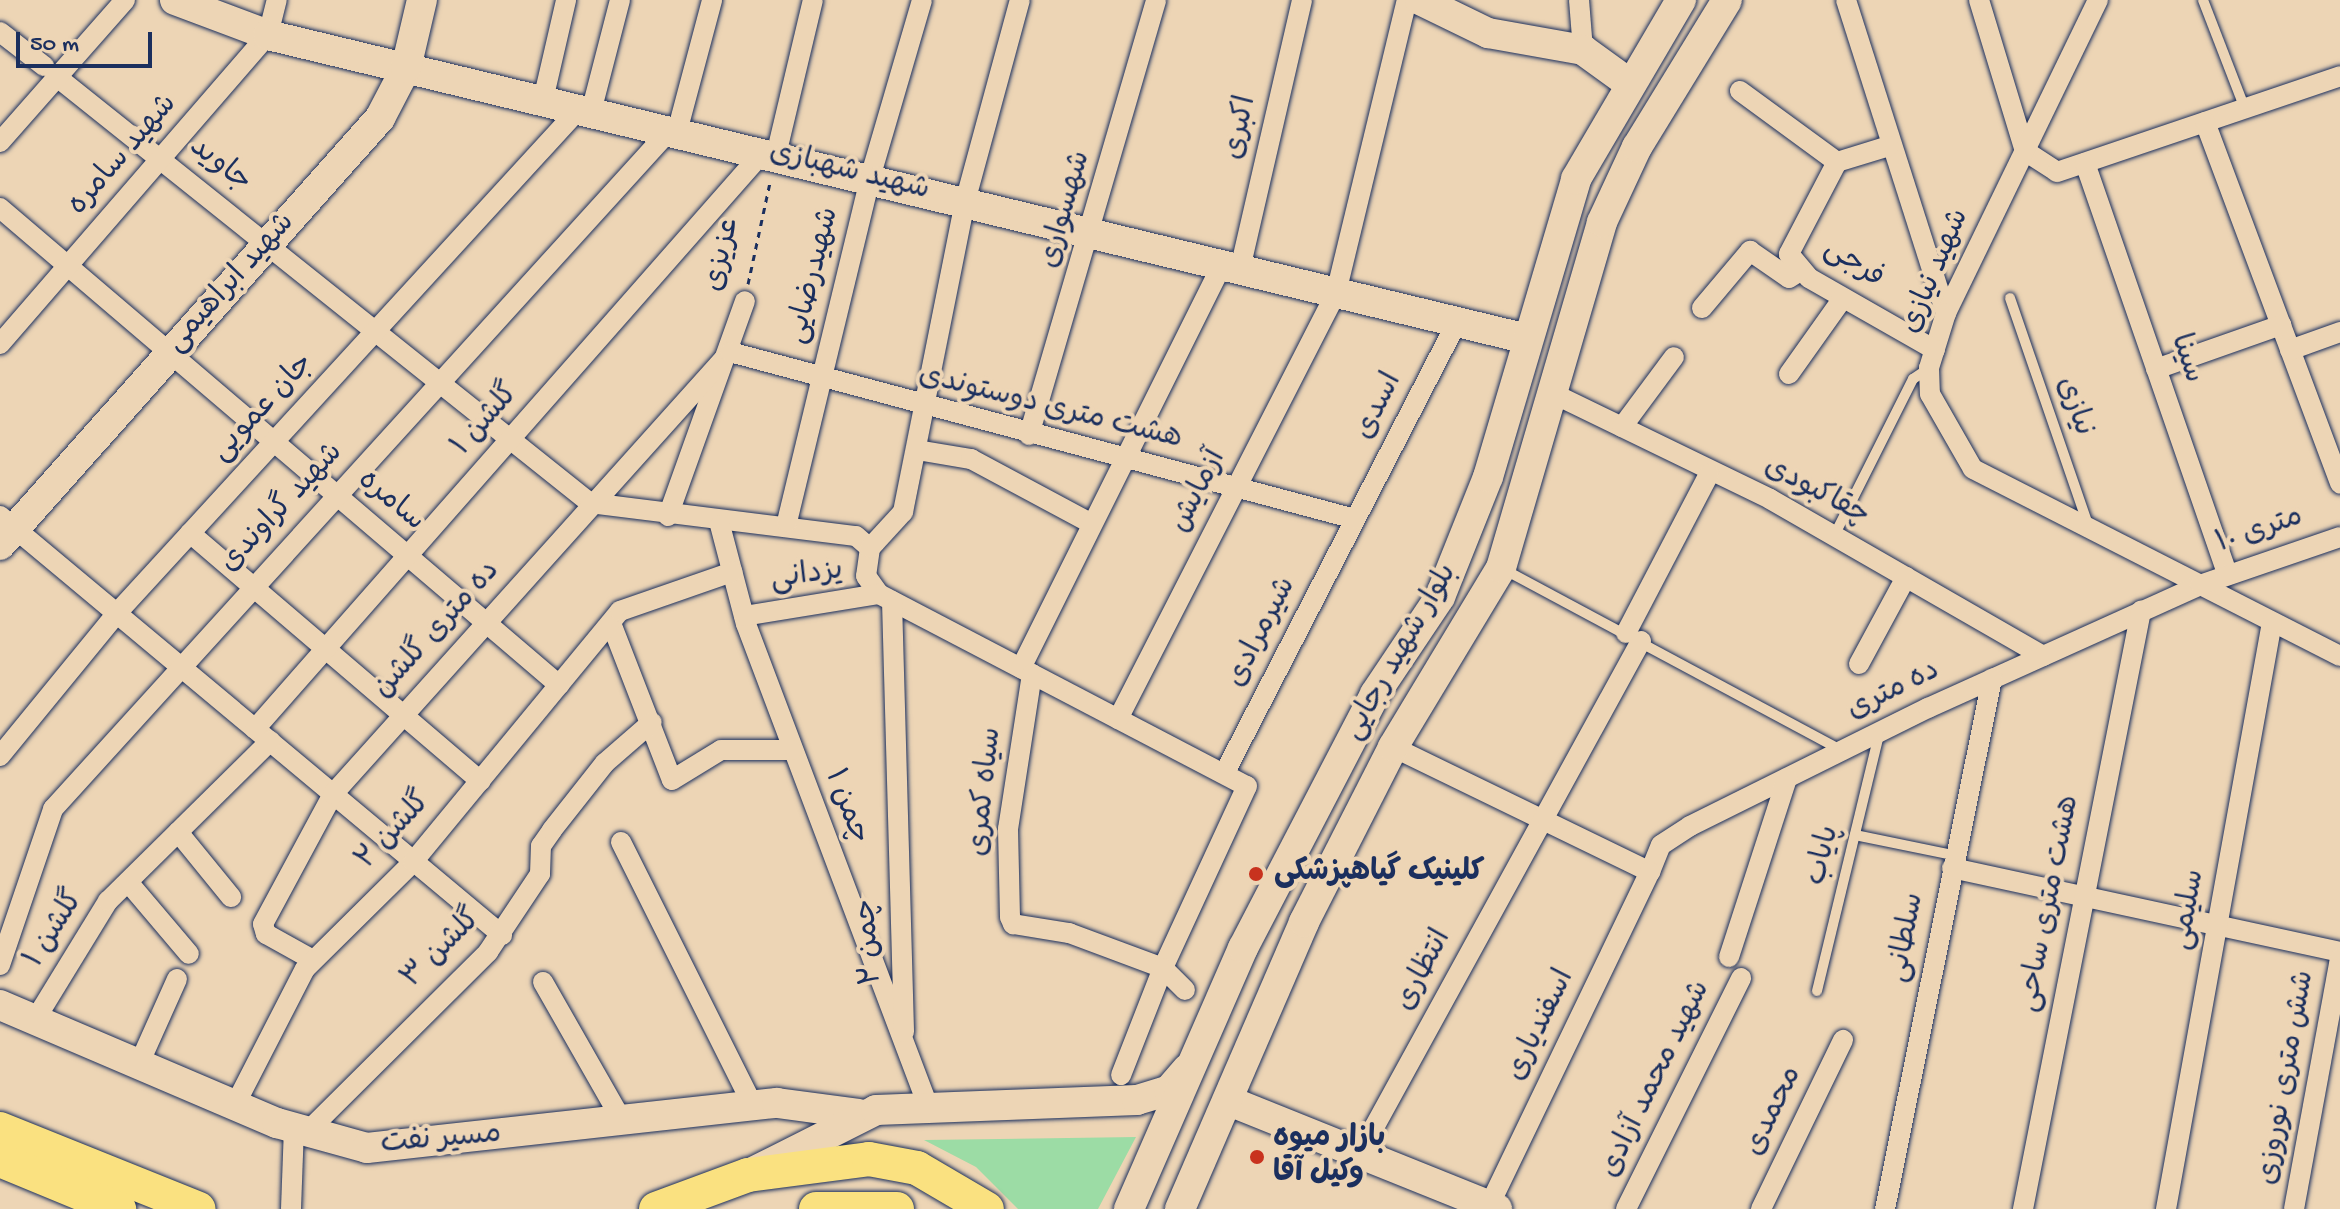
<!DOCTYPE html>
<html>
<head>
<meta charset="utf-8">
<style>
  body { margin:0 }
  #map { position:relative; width:2340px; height:1209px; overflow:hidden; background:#edd5b5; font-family:"Gochi Hand","Playpen Sans Arabic",sans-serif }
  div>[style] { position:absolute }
  .green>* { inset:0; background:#9cdca5 }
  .path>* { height:3px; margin-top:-1.5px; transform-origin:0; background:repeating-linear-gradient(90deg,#1b2f5e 0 6px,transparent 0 12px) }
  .roads { filter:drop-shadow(0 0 2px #1b2f5e) drop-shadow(0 0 2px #1b2f5e) }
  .lane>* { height:10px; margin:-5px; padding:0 5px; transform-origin:5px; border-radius:5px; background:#edd5b5 }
  .street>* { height:20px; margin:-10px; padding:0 10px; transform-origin:10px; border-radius:10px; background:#edd5b5 }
  .secondary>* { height:30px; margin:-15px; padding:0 15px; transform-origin:15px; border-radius:15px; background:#edd5b5 }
  .primary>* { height:34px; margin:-17px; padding:0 17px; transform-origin:17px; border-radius:17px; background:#fae180 }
  .dots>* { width:22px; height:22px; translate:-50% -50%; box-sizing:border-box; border:4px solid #edd5b5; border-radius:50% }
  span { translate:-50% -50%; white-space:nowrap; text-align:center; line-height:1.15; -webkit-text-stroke:8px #edd5b5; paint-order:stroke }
  .street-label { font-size:30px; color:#1b2f5e }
  .poi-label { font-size:30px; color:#1b2f5e; font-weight:700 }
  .left { translate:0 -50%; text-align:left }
  .scale { position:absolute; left:16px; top:32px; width:136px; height:36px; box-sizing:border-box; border:4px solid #1b2f5e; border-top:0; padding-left:10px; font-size:24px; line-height:28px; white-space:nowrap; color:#1b2f5e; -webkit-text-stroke:6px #edd5b5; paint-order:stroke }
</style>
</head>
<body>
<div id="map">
  <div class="green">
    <div style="clip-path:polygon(1136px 1137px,1098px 1209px,1018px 1209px,976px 1167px,924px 1140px)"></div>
  </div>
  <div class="path">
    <div style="left:748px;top:284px;width:104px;rotate:-77.8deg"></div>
  </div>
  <div class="roads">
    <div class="lane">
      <div style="left:2203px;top:0;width:117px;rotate:68.9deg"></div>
      <div style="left:2010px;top:298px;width:242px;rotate:71deg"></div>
      <div style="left:1834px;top:536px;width:176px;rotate:-63.3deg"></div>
      <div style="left:1913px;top:379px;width:18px;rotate:-34deg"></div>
      <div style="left:1505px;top:570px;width:380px;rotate:28.2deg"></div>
      <div style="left:1855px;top:835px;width:104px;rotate:11.6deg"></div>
      <div style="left:1817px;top:991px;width:264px;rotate:-76.4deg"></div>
    </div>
    <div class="street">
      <div style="left:1579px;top:0;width:50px;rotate:85.4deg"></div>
      <div style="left:1846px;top:0;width:329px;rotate:72.3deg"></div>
      <div style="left:1979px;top:0;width:158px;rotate:73.1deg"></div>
      <div style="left:2025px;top:151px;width:38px;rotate:33deg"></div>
      <div style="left:2057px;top:172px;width:299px;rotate:-18.7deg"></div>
      <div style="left:2098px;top:0;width:348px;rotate:115.9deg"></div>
      <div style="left:1946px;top:313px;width:58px;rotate:107.2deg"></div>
      <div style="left:1929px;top:368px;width:26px;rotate:88deg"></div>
      <div style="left:1930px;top:394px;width:86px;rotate:60.2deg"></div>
      <div style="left:1973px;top:469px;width:412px;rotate:27deg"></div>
      <div style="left:0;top:32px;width:56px;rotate:37.7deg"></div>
      <div style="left:57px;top:77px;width:682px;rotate:38.63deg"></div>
      <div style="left:590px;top:503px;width:268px;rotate:7.1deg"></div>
      <div style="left:856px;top:536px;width:18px;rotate:41deg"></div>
      <div style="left:870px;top:548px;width:28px;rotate:98deg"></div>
      <div style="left:866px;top:576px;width:22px;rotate:54deg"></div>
      <div style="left:879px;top:594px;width:415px;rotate:27.6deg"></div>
      <div style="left:1247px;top:786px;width:200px;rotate:114.8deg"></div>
      <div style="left:1163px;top:968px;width:31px;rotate:45deg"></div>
      <div style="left:1740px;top:91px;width:120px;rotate:36.2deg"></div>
      <div style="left:1837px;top:162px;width:54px;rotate:-17.1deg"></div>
      <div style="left:543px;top:100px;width:103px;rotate:-77deg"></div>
      <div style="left:591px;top:112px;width:116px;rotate:-75.5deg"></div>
      <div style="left:2205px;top:122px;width:386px;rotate:69.5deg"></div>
      <div style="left:677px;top:132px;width:137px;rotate:-75.1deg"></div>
      <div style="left:0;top:142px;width:189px;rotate:-48.6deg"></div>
      <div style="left:776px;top:155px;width:159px;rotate:-76.6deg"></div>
      <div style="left:1837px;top:162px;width:104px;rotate:117.6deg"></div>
      <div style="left:1789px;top:254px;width:31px;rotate:50deg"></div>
      <div style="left:1809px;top:278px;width:145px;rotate:29.7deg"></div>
      <div style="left:2085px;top:163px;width:436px;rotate:70.9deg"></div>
      <div style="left:0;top:208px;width:735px;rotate:40.47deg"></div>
      <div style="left:1240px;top:269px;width:276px;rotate:-77deg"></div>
      <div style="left:1702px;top:308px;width:75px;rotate:-49.9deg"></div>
      <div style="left:1750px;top:251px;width:47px;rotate:34.7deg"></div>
      <div style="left:1789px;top:278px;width:15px;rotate:-32deg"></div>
      <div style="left:0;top:344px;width:409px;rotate:-49.1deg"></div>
      <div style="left:268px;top:35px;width:36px;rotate:-76deg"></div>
      <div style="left:2290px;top:350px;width:53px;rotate:-19.8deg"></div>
      <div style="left:2156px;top:369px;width:133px;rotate:-19.4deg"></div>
      <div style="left:1789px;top:374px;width:93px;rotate:-54.6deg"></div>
      <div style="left:1554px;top:394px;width:240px;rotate:25.9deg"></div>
      <div style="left:1770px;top:499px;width:315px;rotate:29.9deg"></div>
      <div style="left:1622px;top:427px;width:87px;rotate:-53.4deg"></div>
      <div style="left:1029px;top:435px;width:453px;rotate:-73.7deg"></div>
      <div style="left:917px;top:450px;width:55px;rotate:9.5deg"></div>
      <div style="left:971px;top:459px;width:137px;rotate:28.2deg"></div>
      <div style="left:0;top:516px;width:654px;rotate:39.85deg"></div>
      <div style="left:668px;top:516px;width:228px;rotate:-70.3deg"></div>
      <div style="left:787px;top:522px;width:354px;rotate:-76.4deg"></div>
      <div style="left:870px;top:178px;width:185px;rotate:-73.7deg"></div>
      <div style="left:720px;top:525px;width:102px;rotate:75.3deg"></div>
      <div style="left:746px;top:624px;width:515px;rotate:69.31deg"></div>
      <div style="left:190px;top:533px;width:382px;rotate:40.5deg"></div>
      <div style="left:870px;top:548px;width:49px;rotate:-47.5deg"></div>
      <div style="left:903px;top:512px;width:316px;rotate:-78.7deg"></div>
      <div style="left:965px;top:202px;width:209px;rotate:-74.8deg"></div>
      <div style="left:892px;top:601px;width:431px;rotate:88.4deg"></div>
      <div style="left:744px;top:616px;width:137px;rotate:-9.3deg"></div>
      <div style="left:611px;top:623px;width:168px;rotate:68.8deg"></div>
      <div style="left:672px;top:780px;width:57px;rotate:-31.5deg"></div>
      <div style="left:721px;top:750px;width:71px"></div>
      <div style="left:1626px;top:633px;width:179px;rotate:-62.4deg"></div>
      <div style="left:1859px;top:664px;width:99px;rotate:-61.6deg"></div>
      <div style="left:1021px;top:668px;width:450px;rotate:-63.5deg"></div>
      <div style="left:1032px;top:674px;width:157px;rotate:98.8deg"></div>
      <div style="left:1008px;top:829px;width:88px;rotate:88.7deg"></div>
      <div style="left:1010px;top:917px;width:8px;rotate:67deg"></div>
      <div style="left:1013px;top:924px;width:57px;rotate:9.1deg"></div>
      <div style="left:1069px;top:933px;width:100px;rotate:20.4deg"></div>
      <div style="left:1163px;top:968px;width:115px;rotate:111.4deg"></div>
      <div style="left:1118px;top:719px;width:479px;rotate:-62.9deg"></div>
      <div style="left:1336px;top:293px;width:301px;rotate:-76.4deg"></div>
      <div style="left:255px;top:729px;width:769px;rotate:-48.64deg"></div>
      <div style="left:1393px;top:747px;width:286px;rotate:25.9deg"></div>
      <div style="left:1650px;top:872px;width:29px;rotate:-68deg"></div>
      <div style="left:1661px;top:845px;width:35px;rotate:-33deg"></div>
      <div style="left:1690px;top:826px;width:266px;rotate:-26.4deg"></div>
      <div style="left:1928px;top:708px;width:299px;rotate:-24.3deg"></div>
      <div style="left:2200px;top:585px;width:148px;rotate:-18.9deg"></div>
      <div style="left:0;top:756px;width:185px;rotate:-50.7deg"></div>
      <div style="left:117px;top:613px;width:684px;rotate:-47.49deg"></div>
      <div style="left:1224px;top:774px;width:509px;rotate:-62.73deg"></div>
      <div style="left:178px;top:832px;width:84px;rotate:50.8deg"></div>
      <div style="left:621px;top:842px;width:295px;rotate:63.4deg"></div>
      <div style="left:1952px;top:868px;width:397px;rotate:12.2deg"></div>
      <div style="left:128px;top:882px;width:94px;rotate:49.7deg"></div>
      <div style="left:1729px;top:957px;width:188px;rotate:-72deg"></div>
      <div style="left:313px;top:960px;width:54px;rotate:-151deg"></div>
      <div style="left:266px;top:934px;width:10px;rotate:-107deg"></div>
      <div style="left:263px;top:924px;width:148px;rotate:-61.7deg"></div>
      <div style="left:333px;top:794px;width:594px;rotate:-48.07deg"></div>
      <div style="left:730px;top:352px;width:647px;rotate:14.96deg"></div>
      <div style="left:0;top:965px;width:165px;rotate:-71.2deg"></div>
      <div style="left:53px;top:809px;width:917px;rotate:-47.74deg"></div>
      <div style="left:543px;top:982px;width:161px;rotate:60.3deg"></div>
      <div style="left:35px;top:1020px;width:140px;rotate:-58.5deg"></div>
      <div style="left:108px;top:901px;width:228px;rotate:-44.6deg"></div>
      <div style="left:139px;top:1064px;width:93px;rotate:-65.9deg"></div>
      <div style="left:235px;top:1105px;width:153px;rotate:-62.8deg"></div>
      <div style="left:305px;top:969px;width:152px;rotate:-44.7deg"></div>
      <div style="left:413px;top:862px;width:325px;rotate:-50.5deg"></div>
      <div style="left:620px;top:611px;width:119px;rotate:-19.2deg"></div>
      <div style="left:308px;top:1131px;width:254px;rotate:-44.8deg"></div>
      <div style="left:488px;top:952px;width:94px;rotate:-56.3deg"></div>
      <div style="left:540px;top:874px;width:28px;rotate:-88deg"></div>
      <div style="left:541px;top:846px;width:19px;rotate:-55deg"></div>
      <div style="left:552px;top:830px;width:85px;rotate:-51.7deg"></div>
      <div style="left:605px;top:763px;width:62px;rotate:-41.1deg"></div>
      <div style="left:1360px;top:1153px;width:584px;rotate:-61.24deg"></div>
      <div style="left:1489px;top:1206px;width:371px;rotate:-64.3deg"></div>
      <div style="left:291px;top:1209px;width:82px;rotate:-87.9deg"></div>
      <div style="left:1626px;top:1209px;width:258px;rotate:-63.5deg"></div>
      <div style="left:1761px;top:1209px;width:188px;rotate:-64.1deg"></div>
      <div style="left:1885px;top:1209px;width:541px;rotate:-78.59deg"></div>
      <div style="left:2023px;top:1209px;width:610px;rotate:-78.84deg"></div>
      <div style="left:2166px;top:1209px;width:596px;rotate:-79.76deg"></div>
      <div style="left:2294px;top:1209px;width:255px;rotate:-79.6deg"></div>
    </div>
    <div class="secondary">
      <div style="left:175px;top:0;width:99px;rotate:20.6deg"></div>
      <div style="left:268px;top:35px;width:1295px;rotate:13.57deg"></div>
      <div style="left:1420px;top:0;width:76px;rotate:25.9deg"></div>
      <div style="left:1488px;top:33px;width:97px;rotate:10.1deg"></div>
      <div style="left:1583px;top:50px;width:58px;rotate:35.9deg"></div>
      <div style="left:0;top:545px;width:572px;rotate:-48.33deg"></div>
      <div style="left:380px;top:118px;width:56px;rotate:-62.5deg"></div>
      <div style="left:406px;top:68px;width:70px;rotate:-76.8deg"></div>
      <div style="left:0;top:1005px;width:301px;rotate:23.1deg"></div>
      <div style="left:277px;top:1123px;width:93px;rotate:15.5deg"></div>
      <div style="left:367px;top:1148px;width:412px;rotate:-6.3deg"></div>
      <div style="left:777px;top:1103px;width:82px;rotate:7.7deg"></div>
      <div style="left:1229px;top:1101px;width:289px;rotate:21.9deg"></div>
      <div style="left:751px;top:1173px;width:140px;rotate:-26.7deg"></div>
      <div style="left:876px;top:1110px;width:261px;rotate:-2.2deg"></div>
      <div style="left:1137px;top:1100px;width:34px;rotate:-17deg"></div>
      <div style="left:1169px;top:1090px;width:28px;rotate:-49deg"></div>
      <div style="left:1129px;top:1209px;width:285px;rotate:-66.4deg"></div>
      <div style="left:1243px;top:948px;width:286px;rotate:-62.5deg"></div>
      <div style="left:1375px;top:694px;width:117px;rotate:-56.2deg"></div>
      <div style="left:1440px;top:597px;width:129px;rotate:-68.2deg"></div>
      <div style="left:1488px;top:477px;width:311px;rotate:-73.5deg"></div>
      <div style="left:1576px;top:179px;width:208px;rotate:-59.6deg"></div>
      <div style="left:1180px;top:1209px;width:313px;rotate:-66.6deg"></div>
      <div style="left:1304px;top:922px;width:196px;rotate:-63deg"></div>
      <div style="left:1393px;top:747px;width:209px;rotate:-58.9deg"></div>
      <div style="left:1501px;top:568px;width:360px;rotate:-73.7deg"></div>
      <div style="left:1602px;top:222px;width:83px;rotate:-65deg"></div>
      <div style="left:1637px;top:147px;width:172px;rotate:-58.5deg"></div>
    </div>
    <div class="primary">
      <div style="left:0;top:1129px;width:214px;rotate:21.9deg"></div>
      <div style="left:0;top:1160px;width:129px;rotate:22.4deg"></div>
      <div style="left:656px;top:1209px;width:98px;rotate:-20.3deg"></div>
      <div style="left:748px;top:1175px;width:122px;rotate:-7.5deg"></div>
      <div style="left:869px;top:1159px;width:49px;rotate:10.6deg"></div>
      <div style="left:917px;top:1168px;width:81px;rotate:30.4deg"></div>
      <div style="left:816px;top:1209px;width:81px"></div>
    </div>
  </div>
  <div class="dots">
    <div style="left:1256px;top:874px;background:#c8321e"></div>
    <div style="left:1257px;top:1157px;background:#c8321e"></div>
  </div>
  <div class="street-label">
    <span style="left:1242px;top:128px;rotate:-77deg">اکبری</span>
    <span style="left:124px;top:156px;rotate:-49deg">شهید سامره</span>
    <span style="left:219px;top:166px;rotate:38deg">جاوید</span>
    <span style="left:849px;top:173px;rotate:14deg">شهید شهبازی</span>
    <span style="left:1067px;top:210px;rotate:-74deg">شهسواری</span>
    <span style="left:724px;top:255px;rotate:-77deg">عزیزی</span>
    <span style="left:1853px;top:265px;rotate:34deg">فرجی</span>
    <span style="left:1937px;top:272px;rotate:-67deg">شهید نیازی</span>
    <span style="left:815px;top:276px;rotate:-76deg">شهیدرضایی</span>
    <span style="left:232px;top:284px;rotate:-48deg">شهید ابراهیمی</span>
    <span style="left:2185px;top:359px;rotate:71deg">سینا</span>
    <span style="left:1380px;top:407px;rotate:-63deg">اسدی</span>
    <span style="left:2073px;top:407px;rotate:71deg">نیازی</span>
    <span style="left:264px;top:409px;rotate:-47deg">جان عمویی</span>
    <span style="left:1050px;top:409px;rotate:14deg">هشت متری دوستوندی</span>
    <span style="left:487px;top:421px;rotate:-49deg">گلشن ۱</span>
    <span style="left:1200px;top:492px;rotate:-63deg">آزمایش</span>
    <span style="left:1816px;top:493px;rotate:28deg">چقاکبودی</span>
    <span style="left:390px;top:502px;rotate:40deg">سامره</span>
    <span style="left:283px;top:509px;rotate:-47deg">شهید گراوندی</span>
    <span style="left:2260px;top:532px;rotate:-19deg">۱۰ متری</span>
    <span style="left:807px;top:577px;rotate:-8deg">یزدانی</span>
    <span style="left:438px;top:631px;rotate:-48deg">ده متری گلشن</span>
    <span style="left:1263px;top:633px;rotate:-63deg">شیرمرادی</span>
    <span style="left:1402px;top:653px;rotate:-60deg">بلوار شهید رجایی</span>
    <span style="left:1894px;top:692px;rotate:-26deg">ده متری</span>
    <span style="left:987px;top:792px;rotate:-84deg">سیاه کمری</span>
    <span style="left:845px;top:807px;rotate:69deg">چمن ۱</span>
    <span style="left:395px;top:832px;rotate:-47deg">گلشن ۲</span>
    <span style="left:1825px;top:856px;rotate:-76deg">پایاب</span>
    <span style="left:2051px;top:904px;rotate:-79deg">هشت متری ساحی</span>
    <span style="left:2190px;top:910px;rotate:-80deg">سلیمی</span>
    <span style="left:56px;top:930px;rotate:-58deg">گلشن ۱</span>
    <span style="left:1908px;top:938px;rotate:-79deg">سلطانی</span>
    <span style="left:871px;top:942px;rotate:-94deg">چمن ۲</span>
    <span style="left:443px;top:950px;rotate:-45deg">گلشن ۳</span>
    <span style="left:1425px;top:971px;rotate:-62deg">انتظاری</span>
    <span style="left:1542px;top:1026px;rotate:-64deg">اسفندیاری</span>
    <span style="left:2288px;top:1078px;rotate:-80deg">شش متری نوروزی</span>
    <span style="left:1657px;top:1080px;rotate:-64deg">شهید محمد آزادی</span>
    <span style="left:1775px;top:1112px;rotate:-64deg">محمدی</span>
    <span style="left:441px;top:1141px;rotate:-5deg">مسیر نفت</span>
  </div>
  <div class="poi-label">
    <span class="left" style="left:1274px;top:874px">کلینیک گیاهپزشکی</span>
    <span class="left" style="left:1273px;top:1157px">بازار میوه<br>وکیل آقا</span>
  </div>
  <div class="scale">50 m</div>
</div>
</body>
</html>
